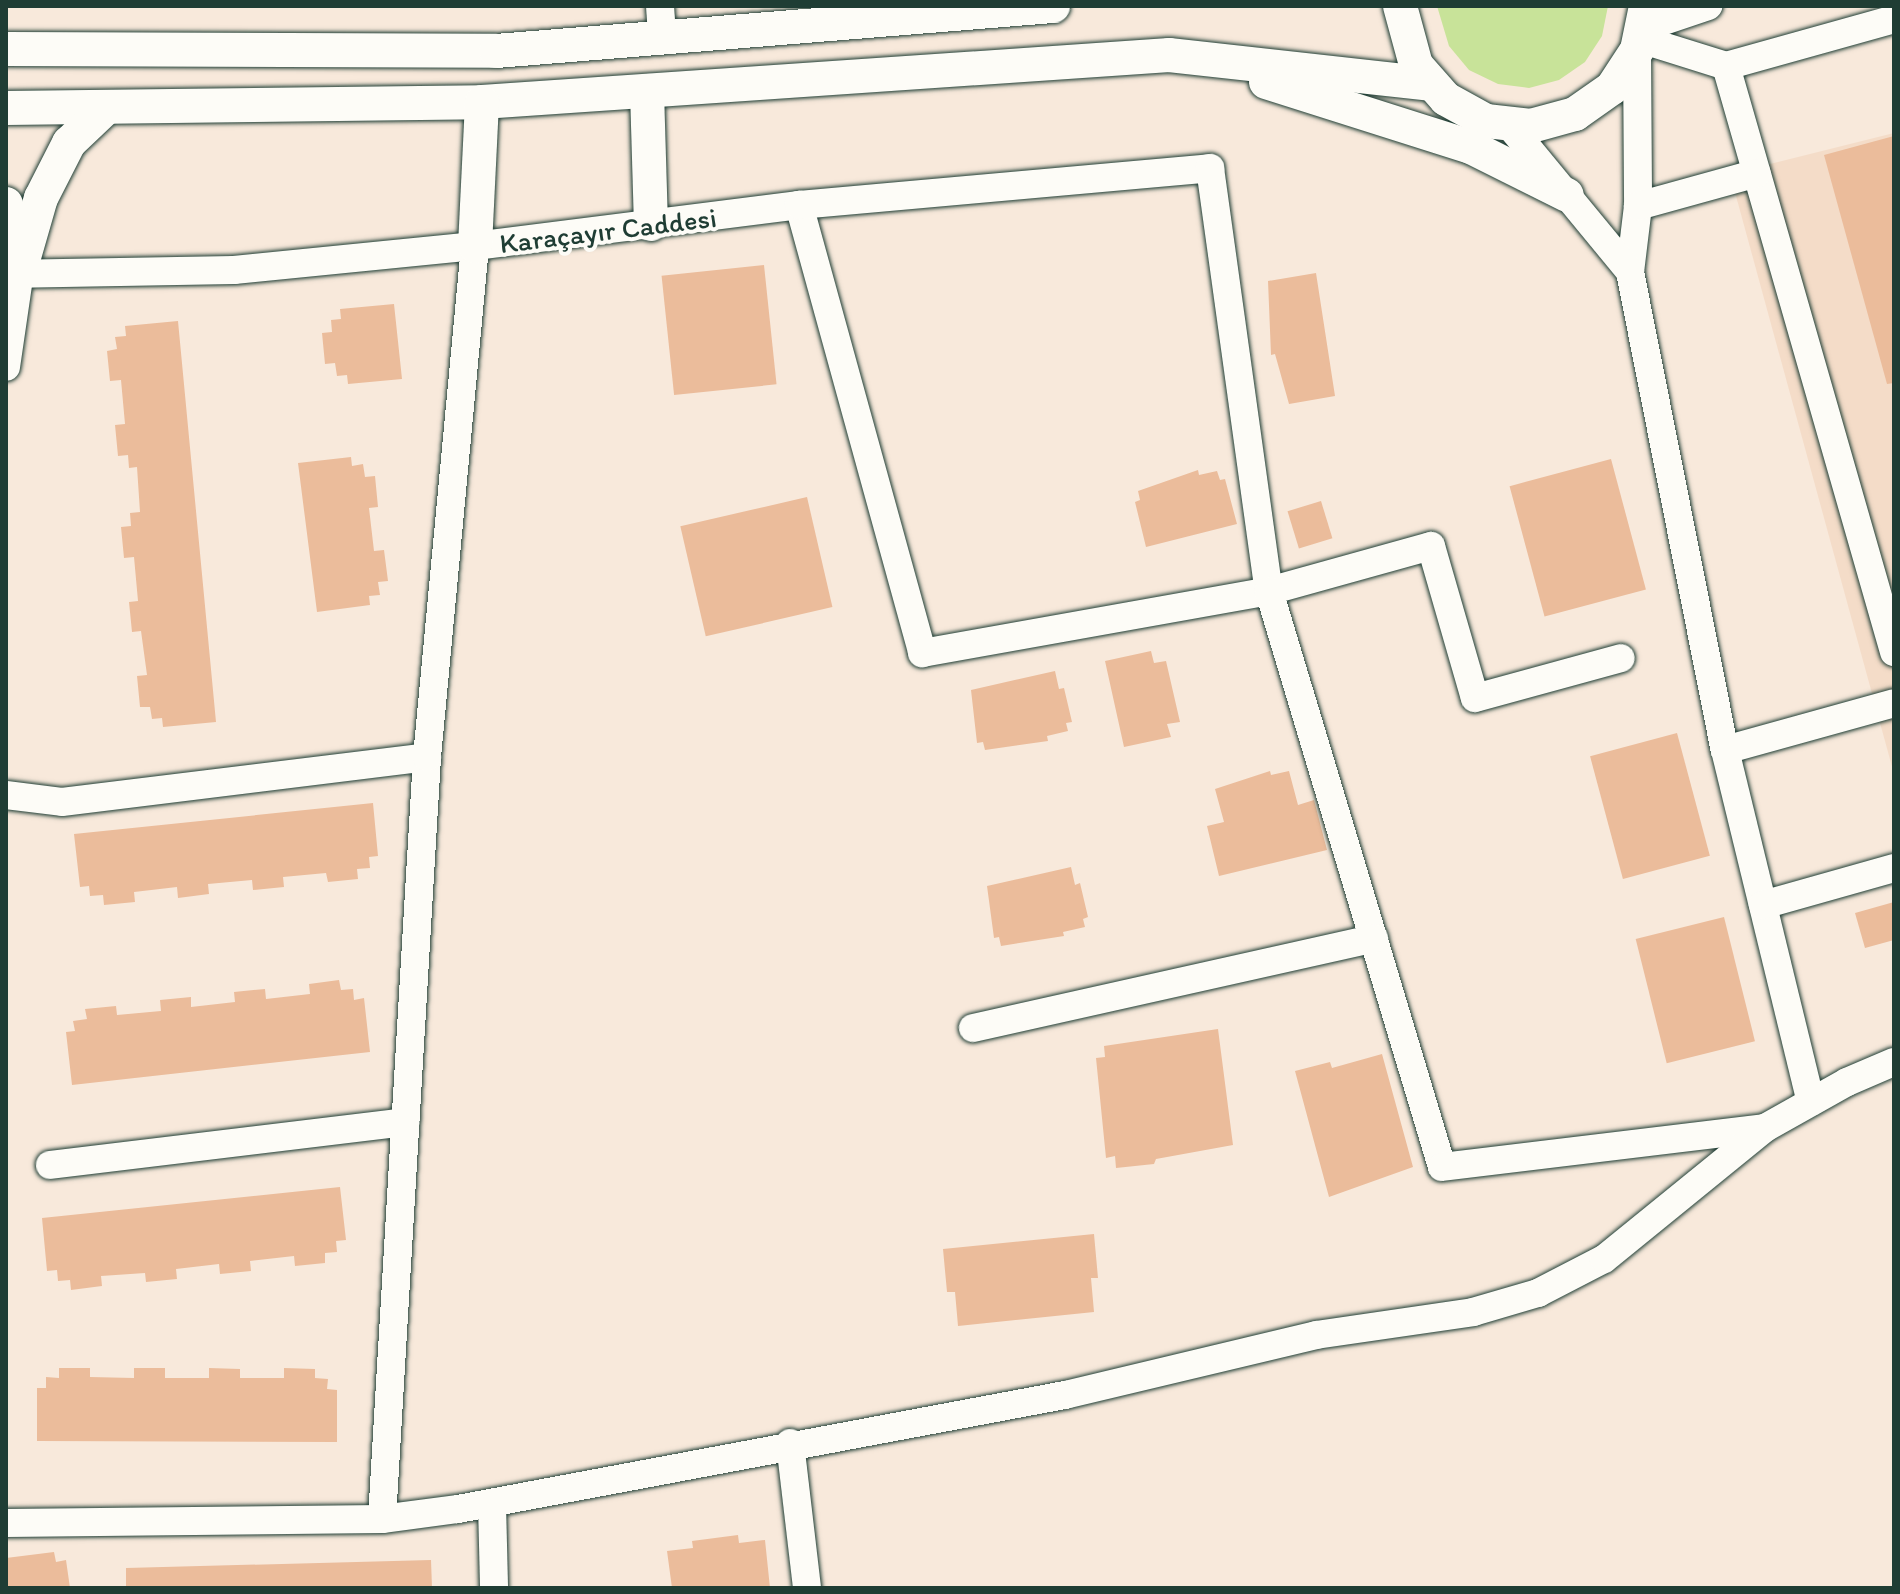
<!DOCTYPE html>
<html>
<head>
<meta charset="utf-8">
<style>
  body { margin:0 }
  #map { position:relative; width:1900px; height:1594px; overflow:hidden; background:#f8e9db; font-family:Itim,sans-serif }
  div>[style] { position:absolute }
  .built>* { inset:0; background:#f4dcc8 }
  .green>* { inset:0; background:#c8e399 }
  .building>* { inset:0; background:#ebbc9b; transform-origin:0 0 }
  .roads { filter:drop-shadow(0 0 2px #1f3d34) drop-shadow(0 0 2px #1f3d34) }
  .minor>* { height:28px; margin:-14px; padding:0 14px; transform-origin:14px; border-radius:14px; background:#fdfcf7 }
  .tertiary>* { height:34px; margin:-17px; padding:0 17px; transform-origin:17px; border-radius:17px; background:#fdfcf7 }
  span { translate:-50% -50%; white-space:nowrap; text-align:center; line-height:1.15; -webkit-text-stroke:8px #fdfcf7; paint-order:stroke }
  .street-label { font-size:28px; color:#1f3d34 }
  .frame { position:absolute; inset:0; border:8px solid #1f3d34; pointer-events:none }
</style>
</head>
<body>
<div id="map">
  <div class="built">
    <div style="clip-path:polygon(1894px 133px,1894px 774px,1730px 174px)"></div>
  </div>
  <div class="green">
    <div style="clip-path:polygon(1437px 6px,1608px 6px,1602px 36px,1585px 62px,1559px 80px,1529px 88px,1498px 84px,1469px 70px,1449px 46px)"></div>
  </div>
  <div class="building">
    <div style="clip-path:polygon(1894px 136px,1894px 383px,1887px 384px,1824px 155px)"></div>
    <div style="left:764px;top:265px;width:120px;height:103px;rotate:84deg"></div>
    <div style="clip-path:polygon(1316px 273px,1335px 396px,1289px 404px,1275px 354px,1271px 355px,1268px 281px)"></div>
    <div style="clip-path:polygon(394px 304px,402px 379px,348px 384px,347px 375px,337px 376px,335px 363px,325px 364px,322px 333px,332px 332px,331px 320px,341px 319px,340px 309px)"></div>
    <div style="clip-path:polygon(178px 321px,216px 722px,163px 727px,162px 718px,152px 719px,150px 707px,140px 707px,137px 676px,147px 675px,141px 631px,132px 632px,129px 602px,138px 601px,134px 557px,124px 558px,121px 527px,131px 526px,130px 513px,140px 512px,137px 467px,129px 468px,128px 455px,118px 456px,115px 425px,125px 424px,121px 380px,110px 381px,107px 351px,117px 349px,115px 337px,126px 336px,125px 326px)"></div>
    <div style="clip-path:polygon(351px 457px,352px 466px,363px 464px,365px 477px,375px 476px,378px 507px,369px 508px,374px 551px,384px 550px,388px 581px,378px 582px,380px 595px,369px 596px,370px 605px,317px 612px,298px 463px)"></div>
    <div style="left:1611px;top:459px;width:135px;height:105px;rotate:75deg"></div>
    <div style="clip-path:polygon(1198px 470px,1199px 475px,1217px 471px,1220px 480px,1225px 479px,1237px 524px,1146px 547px,1135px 502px,1140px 500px,1138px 491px)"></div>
    <div style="left:807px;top:497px;width:113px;height:130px;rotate:77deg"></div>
    <div style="left:1321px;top:501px;width:39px;height:35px;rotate:73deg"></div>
    <div style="clip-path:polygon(1151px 651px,1154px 663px,1166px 661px,1180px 722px,1167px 724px,1171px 737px,1124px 747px,1105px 661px)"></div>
    <div style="clip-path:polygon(1055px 671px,1059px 689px,1064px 688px,1072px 722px,1066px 723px,1068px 731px,1047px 736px,1048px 741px,985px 750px,983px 742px,977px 743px,971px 690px)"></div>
    <div style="left:1677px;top:733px;width:127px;height:90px;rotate:75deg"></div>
    <div style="clip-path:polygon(1270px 771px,1271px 775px,1289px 771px,1298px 805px,1314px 800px,1327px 850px,1219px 876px,1207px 826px,1224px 822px,1215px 789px)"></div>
    <div style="clip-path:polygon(373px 803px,378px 856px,369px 857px,370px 868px,357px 869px,358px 879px,328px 882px,326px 873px,283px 877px,284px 887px,253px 890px,252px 880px,208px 884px,209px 894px,178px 898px,177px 887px,134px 892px,135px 902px,104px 905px,103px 895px,90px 896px,89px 886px,80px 887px,74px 834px)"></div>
    <div style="clip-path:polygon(1071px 867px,1075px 885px,1080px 883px,1088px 917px,1083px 919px,1085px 927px,1063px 932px,1064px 936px,1001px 946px,999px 937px,994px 938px,987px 886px)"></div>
    <div style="clip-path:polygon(1894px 902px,1894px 940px,1865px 948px,1855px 913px)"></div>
    <div style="left:1724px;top:917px;width:128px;height:91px;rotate:76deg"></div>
    <div style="clip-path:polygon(339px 980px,341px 990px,353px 989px,354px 1000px,364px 998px,370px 1052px,72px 1085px,66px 1032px,75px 1031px,73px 1021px,87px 1019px,85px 1009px,116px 1006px,117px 1015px,161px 1011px,160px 1000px,191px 997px,191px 1007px,235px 1002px,234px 992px,265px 989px,266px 999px,310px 994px,309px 984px)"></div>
    <div style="clip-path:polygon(1218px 1029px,1233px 1145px,1156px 1159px,1154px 1164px,1116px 1168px,1115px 1156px,1106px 1158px,1096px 1058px,1105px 1057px,1104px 1046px)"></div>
    <div style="clip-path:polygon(1382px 1054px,1413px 1167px,1329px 1197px,1295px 1071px,1330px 1062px,1332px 1068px)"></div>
    <div style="clip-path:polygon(340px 1187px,346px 1240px,336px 1241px,337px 1252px,325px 1253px,325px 1263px,295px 1266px,294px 1256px,250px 1261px,251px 1271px,220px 1274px,219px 1264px,176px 1269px,177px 1279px,146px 1282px,145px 1273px,101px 1276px,102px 1286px,71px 1290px,70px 1280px,58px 1281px,57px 1270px,47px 1271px,42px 1218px)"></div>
    <div style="clip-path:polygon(1094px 1234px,1098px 1278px,1091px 1278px,1094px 1312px,958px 1326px,955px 1292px,947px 1292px,943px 1249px)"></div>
    <div style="clip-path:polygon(59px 1368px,90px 1368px,90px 1377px,134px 1378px,134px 1368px,165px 1368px,165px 1378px,209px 1378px,209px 1368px,240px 1369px,240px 1378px,284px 1378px,284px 1368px,315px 1369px,315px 1378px,328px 1379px,327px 1389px,337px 1390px,337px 1442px,37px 1441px,37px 1388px,46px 1388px,46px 1377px,59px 1378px)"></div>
    <div style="clip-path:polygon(738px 1535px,739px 1543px,765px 1540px,770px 1588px,672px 1588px,667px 1551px,693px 1548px,692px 1541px)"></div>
    <div style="clip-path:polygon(54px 1552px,56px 1562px,66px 1560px,70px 1588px,6px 1588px,6px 1558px)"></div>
    <div style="clip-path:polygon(431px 1560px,432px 1588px,126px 1588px,126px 1568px)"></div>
  </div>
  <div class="roads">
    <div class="minor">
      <div style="left:660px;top:6px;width:32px;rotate:86deg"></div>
      <div style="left:1643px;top:28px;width:69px;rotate:-18.7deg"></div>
      <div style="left:1640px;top:39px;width:90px;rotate:17.4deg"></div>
      <div style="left:1726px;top:66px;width:174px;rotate:-15.6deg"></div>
      <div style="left:1637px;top:50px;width:156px;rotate:89.6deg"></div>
      <div style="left:1638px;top:206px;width:66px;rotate:96.9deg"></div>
      <div style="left:1630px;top:272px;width:487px;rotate:78.8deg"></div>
      <div style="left:1725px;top:750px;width:362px;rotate:76.3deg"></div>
      <div style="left:1726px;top:66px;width:610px;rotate:74deg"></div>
      <div style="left:1509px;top:125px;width:190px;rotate:50.5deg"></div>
      <div style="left:799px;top:205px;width:465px;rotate:74.6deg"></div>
      <div style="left:922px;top:653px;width:352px;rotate:-10.1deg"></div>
      <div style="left:1269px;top:591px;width:168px;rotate:-15.5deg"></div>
      <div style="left:1431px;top:546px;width:158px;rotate:73.9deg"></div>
      <div style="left:1475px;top:698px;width:151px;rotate:-15.3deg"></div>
      <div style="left:1638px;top:206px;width:123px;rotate:-15.5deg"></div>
      <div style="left:6px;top:274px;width:228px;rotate:-1deg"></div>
      <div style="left:234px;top:270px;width:242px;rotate:-5.7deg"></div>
      <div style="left:475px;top:246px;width:327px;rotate:-7.2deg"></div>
      <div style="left:799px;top:205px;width:413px;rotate:-5.1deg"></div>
      <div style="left:1210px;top:168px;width:427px;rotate:82.1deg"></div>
      <div style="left:1269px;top:591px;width:601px;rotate:73.28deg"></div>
      <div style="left:1442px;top:1167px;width:325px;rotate:-6.9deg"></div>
      <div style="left:6px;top:367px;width:97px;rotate:-81.7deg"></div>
      <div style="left:1725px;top:750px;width:175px;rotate:-15.5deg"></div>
      <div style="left:6px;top:795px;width:56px;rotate:7.1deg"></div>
      <div style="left:62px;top:802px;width:368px;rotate:-7deg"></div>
      <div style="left:1763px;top:905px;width:136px;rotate:-15.8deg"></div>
      <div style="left:973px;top:1028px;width:411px;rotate:-12.6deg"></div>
      <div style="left:50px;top:1165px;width:358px;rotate:-6.9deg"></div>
      <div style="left:790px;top:1443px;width:146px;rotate:83.3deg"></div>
      <div style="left:492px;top:1504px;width:84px;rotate:88.6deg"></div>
      <div style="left:382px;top:1519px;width:763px;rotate:-86.62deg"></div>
      <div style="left:427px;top:757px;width:513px;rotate:-84.63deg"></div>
      <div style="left:6px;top:1523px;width:376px;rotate:-0.6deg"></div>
      <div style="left:382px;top:1519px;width:77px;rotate:-7.5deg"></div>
      <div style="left:458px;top:1509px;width:618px;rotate:-10.64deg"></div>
      <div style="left:1065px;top:1395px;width:258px;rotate:-13.4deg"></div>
      <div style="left:1316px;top:1335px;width:159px;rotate:-8.3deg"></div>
      <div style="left:1473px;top:1312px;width:68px;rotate:-16.3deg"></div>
      <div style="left:1538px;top:1293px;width:74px;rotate:-27.3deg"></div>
      <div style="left:1604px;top:1259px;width:208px;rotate:-39.1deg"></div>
      <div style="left:1765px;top:1128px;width:94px;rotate:-29.3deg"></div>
      <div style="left:1847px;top:1082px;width:51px;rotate:-23.1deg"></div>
    </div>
    <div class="tertiary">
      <div style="left:1400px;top:6px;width:61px;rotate:74.8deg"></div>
      <div style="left:1416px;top:65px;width:45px;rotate:48.6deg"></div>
      <div style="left:1446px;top:99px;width:46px;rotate:28.8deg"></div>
      <div style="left:1486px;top:121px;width:45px;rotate:6.3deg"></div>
      <div style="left:1531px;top:126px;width:46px;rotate:-15.3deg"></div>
      <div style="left:1575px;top:114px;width:45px;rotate:-35.1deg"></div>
      <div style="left:1612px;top:88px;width:45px;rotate:-56.7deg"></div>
      <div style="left:1637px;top:50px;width:45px;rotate:-78.4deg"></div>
      <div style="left:6px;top:49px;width:490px;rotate:0.2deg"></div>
      <div style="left:496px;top:51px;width:559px;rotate:-4.62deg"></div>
      <div style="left:1266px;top:82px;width:215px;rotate:17.6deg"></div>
      <div style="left:1471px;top:147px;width:107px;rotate:26.6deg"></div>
      <div style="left:647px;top:91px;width:133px;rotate:88.3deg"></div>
      <div style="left:6px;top:108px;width:476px;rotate:-0.7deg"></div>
      <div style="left:482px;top:102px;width:689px;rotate:-3.91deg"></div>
      <div style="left:1169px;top:55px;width:263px;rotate:6.3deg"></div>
      <div style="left:6px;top:204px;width:64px;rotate:78.3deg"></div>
      <div style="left:475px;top:246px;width:144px;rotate:-87.2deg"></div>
      <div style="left:20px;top:271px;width:76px;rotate:-74deg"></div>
      <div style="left:41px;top:198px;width:62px;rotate:-63deg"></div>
      <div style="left:69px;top:143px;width:52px;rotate:-43.5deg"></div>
    </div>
  </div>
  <div class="street-label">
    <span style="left:608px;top:230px;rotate:-7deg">Karaçayır Caddesi</span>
  </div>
  <div class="frame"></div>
</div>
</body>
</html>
